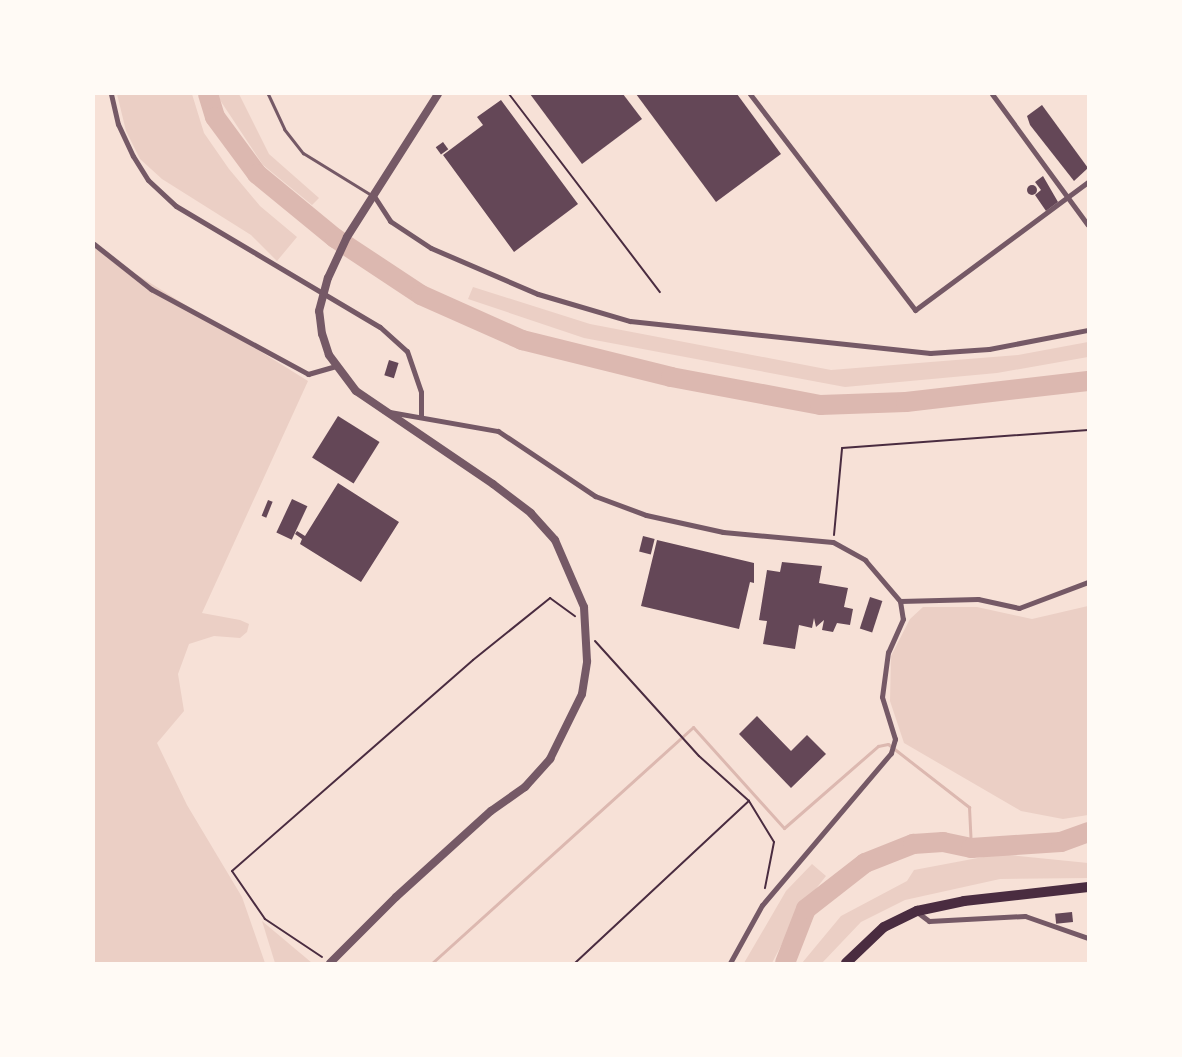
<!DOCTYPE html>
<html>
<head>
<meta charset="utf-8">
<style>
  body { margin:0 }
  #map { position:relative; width:1182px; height:1057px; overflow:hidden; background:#f7e1d7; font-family:Montserrat,sans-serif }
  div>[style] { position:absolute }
  .green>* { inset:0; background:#ebcfc5 }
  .stream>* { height:3px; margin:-1.5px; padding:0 1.5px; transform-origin:1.5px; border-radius:1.5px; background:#dcb8b0 }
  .river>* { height:20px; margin:-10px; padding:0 10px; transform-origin:10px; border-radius:10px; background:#dcb8b0 }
  .building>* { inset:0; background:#644757; transform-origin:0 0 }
  .round { border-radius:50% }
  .path>* { height:2px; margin:-1px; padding:0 1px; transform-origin:1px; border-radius:1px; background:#4a2c40 }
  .service>* { height:3px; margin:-1.5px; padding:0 1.5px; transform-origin:1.5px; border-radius:1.5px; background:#755966 }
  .minor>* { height:5px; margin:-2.5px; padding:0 2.5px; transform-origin:2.5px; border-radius:2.5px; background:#755966 }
  .tertiary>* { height:8px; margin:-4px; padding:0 4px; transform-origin:4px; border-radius:4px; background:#755966 }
  .primary>* { height:10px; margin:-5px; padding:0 5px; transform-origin:5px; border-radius:5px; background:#4a2c40 }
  span { translate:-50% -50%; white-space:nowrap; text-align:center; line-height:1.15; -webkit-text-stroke:4px #fffaf5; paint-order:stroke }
  .frame { position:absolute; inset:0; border:95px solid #fffaf5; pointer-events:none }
</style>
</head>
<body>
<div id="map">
  <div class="green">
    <div style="clip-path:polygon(117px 94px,192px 94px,204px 133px,229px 169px,260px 206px,297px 237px,277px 261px,251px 235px,162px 179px,140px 159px,126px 131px)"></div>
    <div style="clip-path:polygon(216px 94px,239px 94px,269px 154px,319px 198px,312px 205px,263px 165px)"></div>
    <div style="clip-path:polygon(94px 248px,308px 381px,202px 613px,240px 620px,249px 624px,247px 632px,240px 638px,214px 636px,189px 644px,178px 674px,184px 711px,157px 743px,187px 805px,242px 897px,265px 963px,94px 963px)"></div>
    <div style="clip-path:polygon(473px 287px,590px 324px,831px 370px,1018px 355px,1088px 342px,1088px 357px,997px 373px,845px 387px,584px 338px,468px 299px)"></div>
    <div style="clip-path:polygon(1088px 606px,1088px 815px,1063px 819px,1021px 811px,904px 743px,890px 701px,891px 656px,910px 619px,923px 607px,977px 607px,1032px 619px)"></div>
    <div style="clip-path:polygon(999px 854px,1088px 863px,1088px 878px,1000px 879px,905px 900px,861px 922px,822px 963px,802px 963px,841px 916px,907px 881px,914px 870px)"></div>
    <div style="clip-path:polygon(812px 864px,826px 876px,800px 909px,772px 963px,744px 963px,786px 891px)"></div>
    <div style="clip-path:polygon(262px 921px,312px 963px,275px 963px)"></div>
  </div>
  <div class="stream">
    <div style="left:432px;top:963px;width:352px;rotate:-42.1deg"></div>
    <div style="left:693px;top:727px;width:136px;rotate:48deg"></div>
    <div style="left:784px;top:828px;width:125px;rotate:-41.1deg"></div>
    <div style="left:878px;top:746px;width:10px;rotate:-11deg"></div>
    <div style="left:888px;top:744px;width:103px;rotate:37.9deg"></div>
    <div style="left:969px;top:807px;width:41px;rotate:87.2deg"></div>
  </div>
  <div class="river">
    <div style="left:208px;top:94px;width:24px;rotate:73deg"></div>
    <div style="left:215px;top:117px;width:71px;rotate:53.6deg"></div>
    <div style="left:257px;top:174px;width:101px;rotate:39.4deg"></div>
    <div style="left:335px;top:238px;width:103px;rotate:33.5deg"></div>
    <div style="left:421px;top:295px;width:111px;rotate:24deg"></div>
    <div style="left:522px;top:340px;width:154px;rotate:13.9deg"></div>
    <div style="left:671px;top:377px;width:152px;rotate:10.6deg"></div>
    <div style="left:820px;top:405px;width:86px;rotate:-2deg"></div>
    <div style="left:906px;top:402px;width:183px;rotate:-6.6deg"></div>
    <div style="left:785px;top:963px;width:58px;rotate:-68.7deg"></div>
    <div style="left:806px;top:909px;width:75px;rotate:-37.9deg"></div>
    <div style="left:865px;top:863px;width:52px;rotate:-21.6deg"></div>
    <div style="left:913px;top:844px;width:30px;rotate:-4deg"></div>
    <div style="left:943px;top:842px;width:29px;rotate:12deg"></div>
    <div style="left:971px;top:848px;width:90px;rotate:-3.8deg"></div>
    <div style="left:1061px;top:842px;width:29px;rotate:-20deg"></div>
  </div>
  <div class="building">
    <div style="clip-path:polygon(530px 94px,623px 94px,642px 119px,582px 164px)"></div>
    <div style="clip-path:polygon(636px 94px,737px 94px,781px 154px,716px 202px)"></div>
    <div style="clip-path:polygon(501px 100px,578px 204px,514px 252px,443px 155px,483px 125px,477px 117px)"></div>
    <div style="clip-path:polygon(1042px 105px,1088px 168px,1074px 181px,1030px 125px,1027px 116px)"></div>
    <div style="left:443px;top:142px;width:9px;height:9px;rotate:54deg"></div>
    <div style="clip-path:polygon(1043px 176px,1058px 202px,1046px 211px,1035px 195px,1041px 190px,1035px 182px)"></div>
    <div class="round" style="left:1027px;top:185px;width:10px;height:10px"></div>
    <div style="left:389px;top:360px;width:10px;height:16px;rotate:17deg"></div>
    <div style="left:338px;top:416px;width:49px;height:49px;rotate:32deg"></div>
    <div style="clip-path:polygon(338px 483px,399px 522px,361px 582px,300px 544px,302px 539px,295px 534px,297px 531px,305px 536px)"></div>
    <div style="left:292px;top:499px;width:17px;height:37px;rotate:25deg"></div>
    <div style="left:268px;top:500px;width:5px;height:17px;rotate:22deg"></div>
    <div style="left:643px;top:536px;width:12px;height:16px;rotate:14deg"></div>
    <div style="clip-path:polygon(657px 540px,754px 563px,754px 583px,750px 582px,739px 629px,641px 606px)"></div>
    <div style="clip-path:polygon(782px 562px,822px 566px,819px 583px,848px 588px,844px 607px,853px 609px,850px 625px,837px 623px,833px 632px,822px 630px,824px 620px,816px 627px,814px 618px,812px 628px,799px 625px,795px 649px,763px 644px,767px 621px,759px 620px,767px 570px,780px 572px)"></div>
    <div style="left:870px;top:597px;width:13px;height:33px;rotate:18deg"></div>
    <div style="clip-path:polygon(757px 716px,791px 751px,807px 735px,826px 754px,791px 788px,739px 734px)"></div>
    <div style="left:1072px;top:912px;width:10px;height:17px;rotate:84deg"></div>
  </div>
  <div class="path">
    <div style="left:509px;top:94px;width:249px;rotate:52.7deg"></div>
    <div style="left:834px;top:535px;width:87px;rotate:-84.7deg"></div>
    <div style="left:842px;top:448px;width:247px;rotate:-4.2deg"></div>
    <div style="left:595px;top:641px;width:155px;rotate:47.9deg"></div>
    <div style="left:699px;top:756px;width:67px;rotate:42deg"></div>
    <div style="left:749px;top:801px;width:48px;rotate:58.6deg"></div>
    <div style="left:774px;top:842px;width:47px;rotate:101.1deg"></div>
    <div style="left:322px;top:957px;width:69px;rotate:-146.3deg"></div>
    <div style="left:265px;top:919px;width:58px;rotate:-124.5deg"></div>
    <div style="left:232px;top:871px;width:320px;rotate:-41.2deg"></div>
    <div style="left:473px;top:660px;width:99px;rotate:-38.8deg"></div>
    <div style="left:550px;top:598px;width:31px;rotate:36deg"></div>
    <div style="left:575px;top:963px;width:238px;rotate:-43deg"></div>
  </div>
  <div class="service">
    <div style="left:268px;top:94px;width:38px;rotate:65deg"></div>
    <div style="left:284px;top:129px;width:31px;rotate:52deg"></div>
    <div style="left:303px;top:153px;width:82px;rotate:31.6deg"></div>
  </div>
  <div class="minor">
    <div style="left:111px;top:94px;width:31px;rotate:77deg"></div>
    <div style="left:118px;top:124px;width:35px;rotate:65deg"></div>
    <div style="left:133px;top:156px;width:28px;rotate:58deg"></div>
    <div style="left:148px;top:180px;width:38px;rotate:43deg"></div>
    <div style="left:176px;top:206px;width:237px;rotate:30.7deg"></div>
    <div style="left:380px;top:327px;width:36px;rotate:42deg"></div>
    <div style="left:407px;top:351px;width:43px;rotate:71.1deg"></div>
    <div style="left:421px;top:392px;width:25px;rotate:90deg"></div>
    <div style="left:750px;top:94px;width:272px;rotate:52.6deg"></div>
    <div style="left:915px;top:310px;width:215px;rotate:-36.5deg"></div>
    <div style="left:992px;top:94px;width:162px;rotate:53.8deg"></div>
    <div style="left:374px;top:196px;width:30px;rotate:57deg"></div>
    <div style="left:390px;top:221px;width:49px;rotate:33.4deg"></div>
    <div style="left:431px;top:248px;width:116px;rotate:23.3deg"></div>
    <div style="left:538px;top:294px;width:96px;rotate:16.4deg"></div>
    <div style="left:630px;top:321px;width:302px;rotate:6.1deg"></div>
    <div style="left:930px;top:353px;width:59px;rotate:-3.9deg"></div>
    <div style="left:989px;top:349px;width:101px;rotate:-10.9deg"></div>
    <div style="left:94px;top:244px;width:73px;rotate:38.3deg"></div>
    <div style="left:151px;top:289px;width:179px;rotate:28.4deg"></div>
    <div style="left:308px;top:374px;width:29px;rotate:-16deg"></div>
    <div style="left:384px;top:411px;width:116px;rotate:10deg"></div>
    <div style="left:498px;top:431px;width:117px;rotate:33.8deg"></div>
    <div style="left:595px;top:496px;width:54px;rotate:20.4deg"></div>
    <div style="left:646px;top:515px;width:79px;rotate:12.4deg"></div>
    <div style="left:723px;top:532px;width:110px;rotate:5.2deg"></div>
    <div style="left:833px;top:542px;width:37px;rotate:29deg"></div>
    <div style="left:865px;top:560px;width:54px;rotate:49.5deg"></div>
    <div style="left:900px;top:601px;width:18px;rotate:81deg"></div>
    <div style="left:903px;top:619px;width:36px;rotate:114deg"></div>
    <div style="left:888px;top:652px;width:45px;rotate:97.6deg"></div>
    <div style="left:882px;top:697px;width:44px;rotate:72.8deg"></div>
    <div style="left:895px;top:739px;width:15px;rotate:106deg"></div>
    <div style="left:891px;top:753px;width:199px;rotate:130.3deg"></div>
    <div style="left:762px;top:905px;width:66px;rotate:118.9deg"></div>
    <div style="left:900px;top:601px;width:78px;rotate:-1.5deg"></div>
    <div style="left:978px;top:599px;width:42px;rotate:12.4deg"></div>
    <div style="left:1019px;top:608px;width:74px;rotate:-20.6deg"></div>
    <div style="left:917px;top:912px;width:15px;rotate:37deg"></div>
    <div style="left:929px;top:921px;width:96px;rotate:-3deg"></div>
    <div style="left:1025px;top:916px;width:67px;rotate:19.2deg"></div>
  </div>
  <div class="tertiary">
    <div style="left:330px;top:963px;width:93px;rotate:-45deg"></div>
    <div style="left:396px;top:897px;width:128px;rotate:-42.2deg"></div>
    <div style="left:491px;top:811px;width:42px;rotate:-35.2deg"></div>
    <div style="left:525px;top:787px;width:38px;rotate:-48deg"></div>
    <div style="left:550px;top:759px;width:72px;rotate:-63.8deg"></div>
    <div style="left:582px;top:694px;width:33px;rotate:-81deg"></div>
    <div style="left:587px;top:661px;width:54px;rotate:-93.2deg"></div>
    <div style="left:584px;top:607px;width:73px;rotate:-113.4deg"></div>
    <div style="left:555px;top:540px;width:36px;rotate:-132deg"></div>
    <div style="left:531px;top:513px;width:48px;rotate:-142.7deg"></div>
    <div style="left:493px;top:484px;width:166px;rotate:-145.8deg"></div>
    <div style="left:356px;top:391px;width:45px;rotate:-126.9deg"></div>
    <div style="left:329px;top:355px;width:22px;rotate:-108deg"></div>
    <div style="left:322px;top:334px;width:23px;rotate:-97deg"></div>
    <div style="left:319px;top:311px;width:34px;rotate:-75deg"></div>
    <div style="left:328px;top:278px;width:45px;rotate:-65.1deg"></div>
    <div style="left:347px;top:237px;width:169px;rotate:-57.5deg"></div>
  </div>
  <div class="primary">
    <div style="left:846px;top:963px;width:52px;rotate:-43.5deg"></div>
    <div style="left:884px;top:927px;width:37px;rotate:-26deg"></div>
    <div style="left:917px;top:911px;width:48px;rotate:-12deg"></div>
    <div style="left:964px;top:901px;width:125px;rotate:-6.4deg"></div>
  </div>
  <div class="frame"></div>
</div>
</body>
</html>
